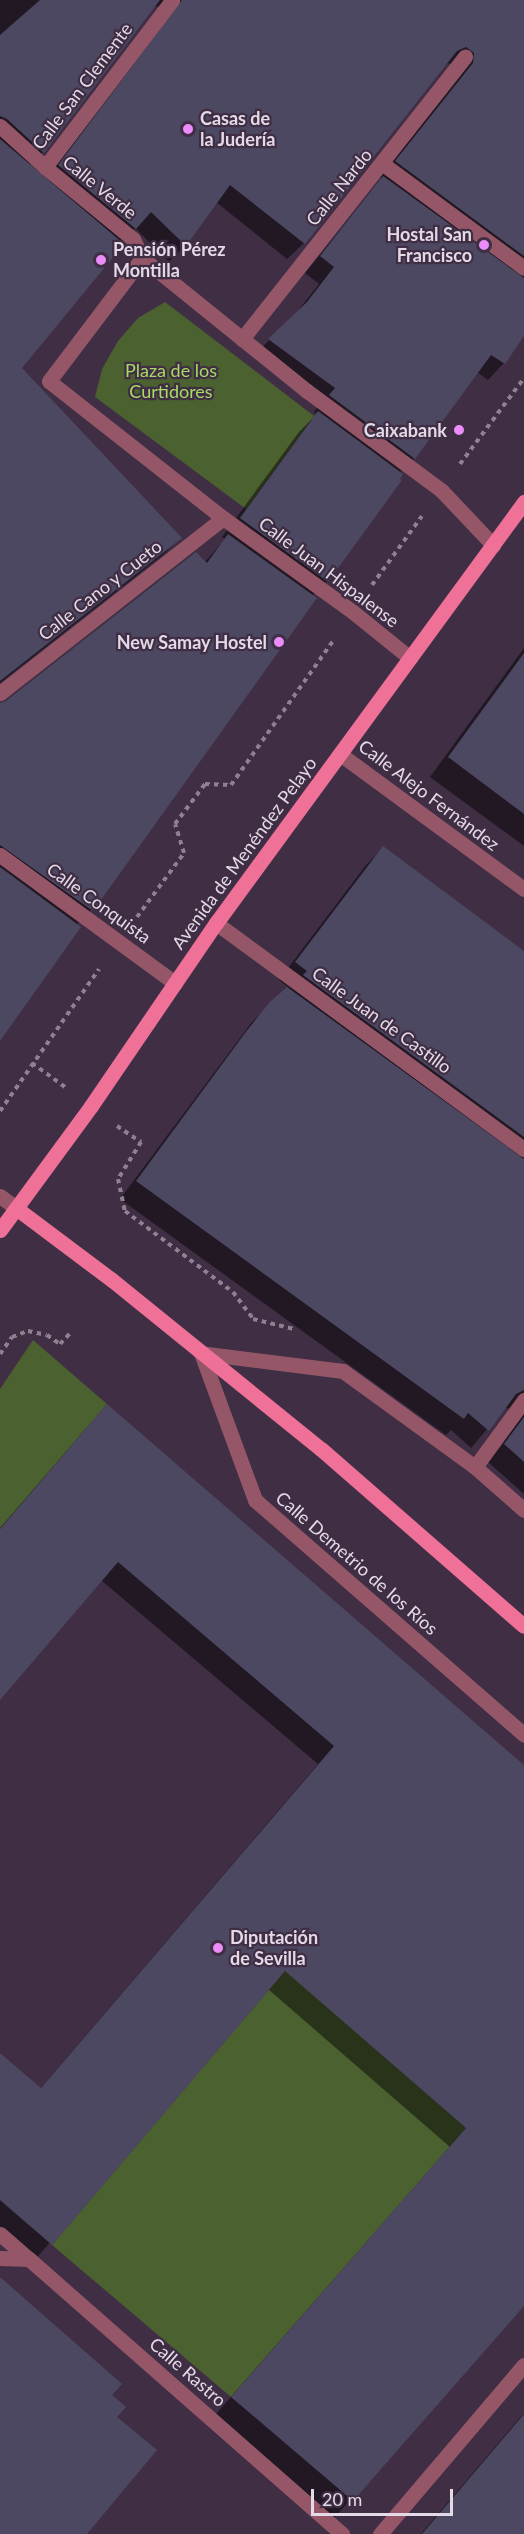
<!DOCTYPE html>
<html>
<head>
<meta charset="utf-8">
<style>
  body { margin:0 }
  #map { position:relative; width:524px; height:2534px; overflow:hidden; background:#3f2e44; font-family:Lato,sans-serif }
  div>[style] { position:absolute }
  .green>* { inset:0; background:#4b612f }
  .shadow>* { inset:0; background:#0007 }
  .building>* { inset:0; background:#4d4862 }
  .path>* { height:4px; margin-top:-2px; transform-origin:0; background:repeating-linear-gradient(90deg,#8e8192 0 4.5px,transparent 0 9px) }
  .pedestrian>* { height:15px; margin:-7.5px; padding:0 7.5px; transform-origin:7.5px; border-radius:7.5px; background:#955768 }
  .minor>* { height:15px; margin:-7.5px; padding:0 7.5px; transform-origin:7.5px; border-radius:7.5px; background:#955768 }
  .primary>* { height:15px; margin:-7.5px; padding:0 7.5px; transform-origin:7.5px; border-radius:7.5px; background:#f07198 }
  .dots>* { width:16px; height:16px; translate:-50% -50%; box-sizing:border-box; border:3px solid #3f2e44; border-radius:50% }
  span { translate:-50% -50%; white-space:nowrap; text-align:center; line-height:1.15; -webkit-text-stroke:4.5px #3f2e44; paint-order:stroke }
  .street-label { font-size:18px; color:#e4dae7 }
  .poi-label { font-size:18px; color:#e4dae7; font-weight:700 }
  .left { translate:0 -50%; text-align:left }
  .right { translate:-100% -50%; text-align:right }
  .park-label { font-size:18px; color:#a8db64 }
  .scale { position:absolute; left:311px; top:2489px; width:142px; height:27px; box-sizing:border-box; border:3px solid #e4dae7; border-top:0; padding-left:8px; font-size:18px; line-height:21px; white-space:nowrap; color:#e4dae7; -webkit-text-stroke:4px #3f2e44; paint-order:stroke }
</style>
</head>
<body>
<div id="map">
  <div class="green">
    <div style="clip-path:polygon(165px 302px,314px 416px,246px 509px,95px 397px,102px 369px,118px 341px,138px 318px)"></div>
    <div style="clip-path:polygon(33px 1340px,107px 1404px,0 1529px,0 1389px)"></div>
    <div style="clip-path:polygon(487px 1733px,333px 2012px,466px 2128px,231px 2397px,52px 2245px)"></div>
  </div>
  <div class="shadow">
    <div style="clip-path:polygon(evenodd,0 0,524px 0,524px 333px,504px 363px,488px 380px,477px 372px,414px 458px,399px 473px,327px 581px,312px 596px,91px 910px,76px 925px,0 1038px,0 761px,204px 563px,225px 539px,222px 537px,299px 432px,317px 414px,314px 412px,320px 404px,253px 356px,293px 317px,319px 284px,305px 273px,382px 179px,380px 178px,459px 75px,455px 66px,449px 63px,445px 65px,304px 243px,287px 259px,216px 202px,185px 245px,169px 262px,135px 228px,20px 368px,180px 538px,164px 554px,0 683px,0 0,157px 6px,166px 13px,164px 24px,46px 179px,29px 165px,43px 152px,152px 8px,157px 6px)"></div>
    <div style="clip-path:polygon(524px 648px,524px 846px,430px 777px)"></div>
    <div style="clip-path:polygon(383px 848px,524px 953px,524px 1494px,488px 1462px,513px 1409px,505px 1408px,471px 1448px,451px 1430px,446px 1435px,120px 1199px,252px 1022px,289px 988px,279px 980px,366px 865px)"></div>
    <div style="clip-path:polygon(90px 1424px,524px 1768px,524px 2304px,334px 2518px,215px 2415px,450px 2147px,268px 1989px,34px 2261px,0 2232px,0 2055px,40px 2089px,318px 1764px,101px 1580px,0 1698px,0 1528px)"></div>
    <div style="clip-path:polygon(524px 2413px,524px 2534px,421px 2534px)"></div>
  </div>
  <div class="building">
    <div style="clip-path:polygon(40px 0,160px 0,44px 153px,7px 119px,0 116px,0 35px)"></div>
    <div style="clip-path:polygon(182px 0,524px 0,524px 256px,395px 161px,473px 63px,474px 53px,466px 47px,457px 51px,305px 244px,230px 185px,186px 246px,151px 212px,136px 229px,58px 165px)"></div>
    <div style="clip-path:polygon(0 139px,124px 244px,22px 368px,182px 538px,0 681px)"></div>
    <div style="clip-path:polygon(383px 176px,524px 278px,524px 336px,505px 364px,491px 355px,415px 459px,329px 395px,335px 388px,268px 339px,307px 302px,334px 267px,320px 256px)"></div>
    <div style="clip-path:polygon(318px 411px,403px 474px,400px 479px,402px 480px,328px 582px,240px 518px)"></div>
    <div style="clip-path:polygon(228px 534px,317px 598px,93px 911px,0 845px,0 703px,6px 701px,196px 552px,207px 563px)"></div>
    <div style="clip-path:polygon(524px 653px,524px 814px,448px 757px)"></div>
    <div style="clip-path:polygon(383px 846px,524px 951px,524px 1137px,303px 975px,307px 971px,295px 962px)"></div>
    <div style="clip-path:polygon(0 867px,81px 927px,0 1041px)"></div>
    <div style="clip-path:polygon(287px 987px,524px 1159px,524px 1390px,516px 1394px,489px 1431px,468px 1413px,464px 1419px,136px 1181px,245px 1033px,269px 1003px)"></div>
    <div style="clip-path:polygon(107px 1404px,524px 1765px,524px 2306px,353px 2501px,231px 2397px,466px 2128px,285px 1971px,52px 2245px,0 2200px,0 2053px,41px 2088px,334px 1746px,118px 1562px,0 1700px,0 1529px)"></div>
    <div style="clip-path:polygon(524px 1417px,524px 1462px,504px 1444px)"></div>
    <div style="clip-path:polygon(0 2277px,122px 2384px,112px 2395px,126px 2407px,117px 2417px,157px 2450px,87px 2534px,0 2534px)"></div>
    <div style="clip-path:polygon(524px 2414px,524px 2534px,422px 2534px)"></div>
  </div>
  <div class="path">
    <div style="left:460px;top:464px;width:107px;rotate:-53.3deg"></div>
    <div style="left:372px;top:585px;width:85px;rotate:-54.1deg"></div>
    <div style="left:137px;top:917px;width:79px;rotate:-53.7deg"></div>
    <div style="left:184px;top:853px;width:30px;rotate:-107deg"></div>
    <div style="left:175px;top:824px;width:50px;rotate:-53.1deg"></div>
    <div style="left:205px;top:784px;width:26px;rotate:2deg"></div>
    <div style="left:231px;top:785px;width:180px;rotate:-54.7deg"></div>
    <div style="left:32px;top:1063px;width:41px;rotate:36deg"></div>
    <div style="left:0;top:1111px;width:173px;rotate:-55.1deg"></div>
    <div style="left:117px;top:1126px;width:29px;rotate:34deg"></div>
    <div style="left:141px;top:1142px;width:44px;rotate:121.9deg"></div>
    <div style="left:118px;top:1179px;width:33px;rotate:78deg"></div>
    <div style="left:125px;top:1211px;width:135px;rotate:36.9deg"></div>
    <div style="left:233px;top:1292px;width:34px;rotate:53deg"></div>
    <div style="left:253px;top:1319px;width:42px;rotate:13.7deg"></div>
    <div style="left:0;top:1354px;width:21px;rotate:-55deg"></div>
    <div style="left:12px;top:1337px;width:17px;rotate:-21deg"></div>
    <div style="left:28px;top:1331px;width:19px;rotate:12deg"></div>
    <div style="left:47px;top:1335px;width:16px;rotate:35deg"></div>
    <div style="left:60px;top:1344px;width:16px;rotate:-47deg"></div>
  </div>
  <div class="pedestrian">
    <div style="left:0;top:126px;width:61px;rotate:42.3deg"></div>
    <div style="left:45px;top:167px;width:114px;rotate:39.3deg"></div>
    <div style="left:133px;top:239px;width:21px;rotate:65deg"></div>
    <div style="left:45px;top:167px;width:210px;rotate:-52.7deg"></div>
  </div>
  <div class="minor">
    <div style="left:383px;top:164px;width:175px;rotate:36.4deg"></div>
    <div style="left:242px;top:339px;width:360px;rotate:-51.7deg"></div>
    <div style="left:410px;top:658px;width:73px;rotate:-141.1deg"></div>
    <div style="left:353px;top:612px;width:160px;rotate:-144.1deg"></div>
    <div style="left:223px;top:518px;width:221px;rotate:-141.8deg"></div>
    <div style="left:49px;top:381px;width:154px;rotate:-52.9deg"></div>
    <div style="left:142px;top:258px;width:212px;rotate:38.9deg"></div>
    <div style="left:307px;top:391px;width:167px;rotate:36.5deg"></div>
    <div style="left:441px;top:490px;width:76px;rotate:46.6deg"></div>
    <div style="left:0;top:693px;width:283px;rotate:-38.1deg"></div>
    <div style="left:340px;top:754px;width:228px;rotate:36.3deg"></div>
    <div style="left:0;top:855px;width:217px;rotate:36.2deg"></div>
    <div style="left:216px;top:923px;width:382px;rotate:36.3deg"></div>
    <div style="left:0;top:1196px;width:20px;rotate:37deg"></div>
    <div style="left:475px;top:1467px;width:83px;rotate:-53.8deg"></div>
    <div style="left:524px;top:1510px;width:65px;rotate:-138.7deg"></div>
    <div style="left:475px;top:1467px;width:163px;rotate:-144deg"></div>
    <div style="left:343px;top:1371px;width:143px;rotate:-172.8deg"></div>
    <div style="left:201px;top:1353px;width:157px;rotate:69.8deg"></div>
    <div style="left:255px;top:1500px;width:357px;rotate:41.1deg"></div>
    <div style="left:0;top:2234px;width:38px;rotate:41deg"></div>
    <div style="left:0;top:2258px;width:29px;rotate:2deg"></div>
    <div style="left:29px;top:2259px;width:417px;rotate:41.3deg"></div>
    <div style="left:380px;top:2534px;width:222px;rotate:-49.6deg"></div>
  </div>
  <div class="primary">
    <div style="left:16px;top:1208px;width:120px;rotate:36.9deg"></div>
    <div style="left:112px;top:1280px;width:269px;rotate:39deg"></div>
    <div style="left:321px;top:1449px;width:269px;rotate:41.1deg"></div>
    <div style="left:0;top:1230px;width:154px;rotate:-53.7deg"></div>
    <div style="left:91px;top:1106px;width:222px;rotate:-55.7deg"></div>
    <div style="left:216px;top:923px;width:522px;rotate:-53.81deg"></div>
  </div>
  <div class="dots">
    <div style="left:188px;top:129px;background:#ec8cfa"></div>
    <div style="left:484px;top:245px;background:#ec8cfa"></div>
    <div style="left:101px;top:260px;background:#ec8cfa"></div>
    <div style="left:459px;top:430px;background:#ec8cfa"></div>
    <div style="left:279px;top:642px;background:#ec8cfa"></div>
    <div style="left:218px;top:1948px;background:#ec8cfa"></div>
  </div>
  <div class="street-label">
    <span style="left:82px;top:86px;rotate:-53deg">Calle San Clemente</span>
    <span style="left:100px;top:187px;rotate:39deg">Calle Verde</span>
    <span style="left:339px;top:187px;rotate:-51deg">Calle Nardo</span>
    <span style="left:329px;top:572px;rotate:37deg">Calle Juan Hispalense</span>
    <span style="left:100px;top:590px;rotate:-38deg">Calle Cano y Cueto</span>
    <span style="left:429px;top:795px;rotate:37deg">Calle Alejo Fernández</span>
    <span style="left:244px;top:853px;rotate:-54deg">Avenida de Menéndez Pelayo</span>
    <span style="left:99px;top:903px;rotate:36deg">Calle Conquista</span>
    <span style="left:382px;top:1020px;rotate:36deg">Calle Juan de Castillo</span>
    <span style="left:357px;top:1563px;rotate:41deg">Calle Demetrio de los Ríos</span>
    <span style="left:188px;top:2372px;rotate:41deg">Calle Rastro</span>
  </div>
  <div class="poi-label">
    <span class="left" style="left:200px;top:129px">Casas de<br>la Judería</span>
    <span class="right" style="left:472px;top:245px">Hostal San<br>Francisco</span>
    <span class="left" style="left:113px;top:260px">Pensión Pérez<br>Montilla</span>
    <span class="right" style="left:447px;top:430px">Caixabank</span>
    <span class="right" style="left:267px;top:642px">New Samay Hostel</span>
    <span class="left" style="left:230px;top:1948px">Diputación<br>de Sevilla</span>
  </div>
  <div class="park-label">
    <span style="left:171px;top:381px">Plaza de los<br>Curtidores</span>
  </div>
  <div class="scale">20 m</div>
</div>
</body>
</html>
